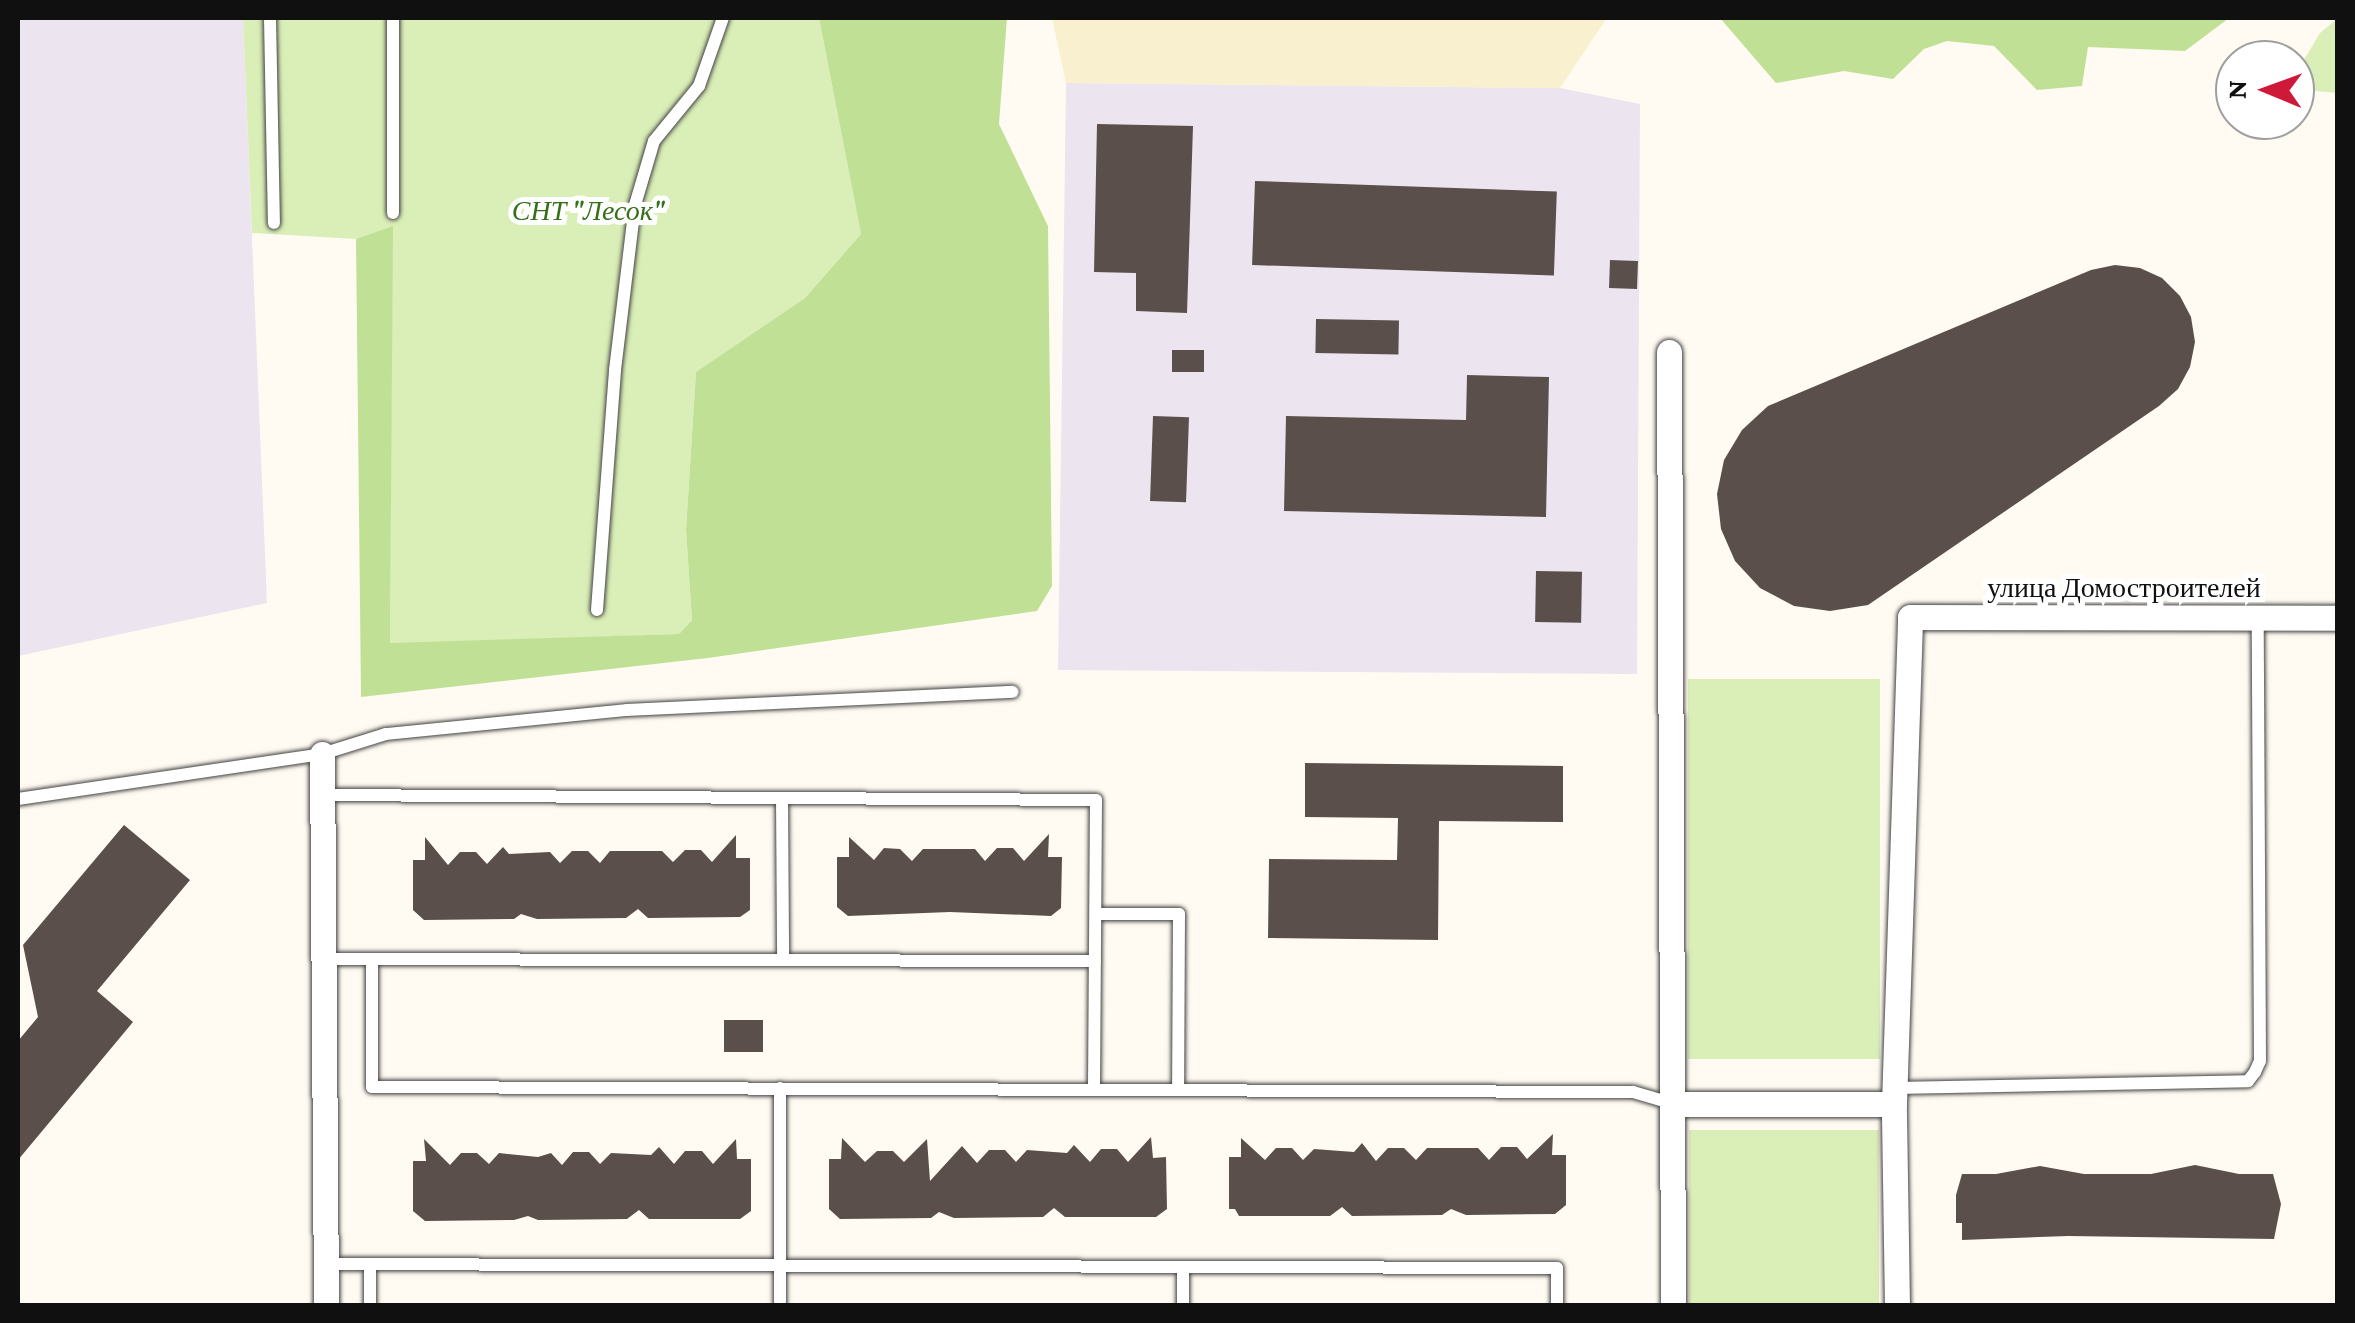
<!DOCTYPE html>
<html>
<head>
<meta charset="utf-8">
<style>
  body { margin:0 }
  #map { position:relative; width:2355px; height:1323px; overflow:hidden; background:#fffbf2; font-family:"Crimson Pro",serif }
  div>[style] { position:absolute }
  .industrial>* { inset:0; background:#ece4ef }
  .farmland>* { inset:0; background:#f8f0cf }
  .green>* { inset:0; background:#daeeb7; transform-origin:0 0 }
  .forest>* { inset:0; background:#c0e195 }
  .building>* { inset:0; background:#5a4f4b; transform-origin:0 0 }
  .roads { filter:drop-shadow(0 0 2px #434343) drop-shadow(0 0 2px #434343) }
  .lane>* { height:12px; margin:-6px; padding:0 6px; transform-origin:6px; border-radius:6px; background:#fff }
  .street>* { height:25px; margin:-12.5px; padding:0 12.5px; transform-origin:12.5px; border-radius:12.5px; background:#fff }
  span { translate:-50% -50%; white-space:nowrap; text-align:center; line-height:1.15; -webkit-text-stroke:10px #fff; paint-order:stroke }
  .park-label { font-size:28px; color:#356f18; font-style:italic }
  .street-label { font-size:28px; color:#101010 }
  .frame { position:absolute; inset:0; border:20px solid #101010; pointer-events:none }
  .north { position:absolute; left:2215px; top:40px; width:100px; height:100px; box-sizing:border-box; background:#fff; border:2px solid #9f9f9f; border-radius:50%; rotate:271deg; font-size:28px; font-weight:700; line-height:40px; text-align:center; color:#101010 }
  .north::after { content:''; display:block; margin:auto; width:35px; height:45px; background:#cf1938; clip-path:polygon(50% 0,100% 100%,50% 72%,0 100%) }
</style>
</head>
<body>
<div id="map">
  <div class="industrial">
    <div style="clip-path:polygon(18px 18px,243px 18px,267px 603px,18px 656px)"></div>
    <div style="clip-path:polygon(1066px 83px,1560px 88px,1640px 104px,1637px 674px,1058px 670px)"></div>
  </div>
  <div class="farmland">
    <div style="clip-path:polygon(1052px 18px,1607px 18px,1560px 88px,1066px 83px)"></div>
  </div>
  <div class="green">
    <div style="clip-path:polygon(243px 18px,819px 18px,861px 234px,805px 298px,696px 372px,686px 530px,692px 620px,679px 634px,390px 644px,392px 227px,356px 239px,252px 233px)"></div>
    <div style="clip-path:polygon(2338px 18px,2337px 93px,2295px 89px,2299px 68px,2320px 33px)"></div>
    <div style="left:1688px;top:679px;width:192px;height:380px"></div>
    <div style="left:1689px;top:1130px;width:190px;height:175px"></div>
  </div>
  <div class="forest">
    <div style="clip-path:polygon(819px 18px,1007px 18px,999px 124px,1048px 226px,1052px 586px,1037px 611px,708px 658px,361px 697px,356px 239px,393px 226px,390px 643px,679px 634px,692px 620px,686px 530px,696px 372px,805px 298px,861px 234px)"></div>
    <div style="clip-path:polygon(1720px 18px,2229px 18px,2185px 51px,2088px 47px,2082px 86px,2037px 90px,1994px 46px,1947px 41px,1924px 49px,1893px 79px,1844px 71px,1776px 83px)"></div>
  </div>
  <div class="building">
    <div style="clip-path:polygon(1097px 124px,1193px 126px,1187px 313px,1136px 311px,1136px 273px,1094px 272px)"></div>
    <div style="left:1255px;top:181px;width:302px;height:84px;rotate:2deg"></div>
    <div style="left:1610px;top:260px;width:28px;height:28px;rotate:2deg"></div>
    <div style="clip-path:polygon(2115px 265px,2140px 268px,2162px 278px,2180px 296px,2191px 317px,2195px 342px,2190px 367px,2178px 389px,2159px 406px,1868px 605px,1830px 611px,1794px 606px,1760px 588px,1735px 561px,1721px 529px,1717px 494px,1724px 460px,1742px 430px,1768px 406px,2091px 270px)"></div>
    <div style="left:1316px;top:319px;width:83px;height:34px;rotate:1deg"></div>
    <div style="left:1172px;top:350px;width:32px;height:22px"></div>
    <div style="clip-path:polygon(1467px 375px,1549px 377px,1546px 517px,1284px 511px,1286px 416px,1466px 420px)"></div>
    <div style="left:1153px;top:416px;width:36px;height:85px;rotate:2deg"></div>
    <div style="left:1536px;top:571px;width:46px;height:51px;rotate:1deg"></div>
    <div style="clip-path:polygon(1305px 763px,1563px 766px,1563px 822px,1439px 821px,1438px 940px,1268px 938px,1269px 859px,1397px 860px,1398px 818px,1305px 817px)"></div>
    <div style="clip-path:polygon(124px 825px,190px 880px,97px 991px,133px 1022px,18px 1160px,18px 1041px,38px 1017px,23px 945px)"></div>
    <div style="clip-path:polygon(1049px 834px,1048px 857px,1062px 857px,1061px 908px,1051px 916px,950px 912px,848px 916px,837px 907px,837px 857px,849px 857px,849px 837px,874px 860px,884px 848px,900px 849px,912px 861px,923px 849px,975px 849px,985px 861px,997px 848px,1013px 848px,1024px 861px)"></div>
    <div style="clip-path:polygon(736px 835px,736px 858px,750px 858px,750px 910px,740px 917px,648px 918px,638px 909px,626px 918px,537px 919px,521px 914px,514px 919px,424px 920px,413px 910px,413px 860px,425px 860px,425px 837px,448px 865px,460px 852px,476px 852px,487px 864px,503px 847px,509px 854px,550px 852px,560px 863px,572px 851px,588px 851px,600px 863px,610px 851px,662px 851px,673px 862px,685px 850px,701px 850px,712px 862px)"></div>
    <div style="left:724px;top:1020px;width:39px;height:32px"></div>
    <div style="clip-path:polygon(1553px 1134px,1552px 1155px,1566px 1155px,1566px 1205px,1555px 1214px,1466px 1215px,1451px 1209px,1442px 1215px,1352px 1216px,1342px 1207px,1330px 1216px,1239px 1216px,1235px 1209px,1229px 1209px,1229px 1157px,1241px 1157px,1241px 1138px,1265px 1160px,1276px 1148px,1292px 1148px,1303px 1160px,1314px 1149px,1354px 1152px,1362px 1143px,1376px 1161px,1388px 1148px,1404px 1148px,1416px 1160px,1427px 1148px,1478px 1148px,1489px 1160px,1501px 1147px,1517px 1147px,1527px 1159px)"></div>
    <div style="clip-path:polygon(1151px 1137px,1153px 1158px,1166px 1157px,1167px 1209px,1156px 1217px,1065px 1217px,1054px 1208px,1043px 1217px,954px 1218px,939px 1212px,931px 1218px,840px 1219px,829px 1209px,829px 1159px,841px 1159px,842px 1138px,865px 1162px,877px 1151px,893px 1151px,904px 1162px,927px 1139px,930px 1181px,962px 1146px,977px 1163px,989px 1150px,1005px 1150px,1016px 1162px,1027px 1150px,1067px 1153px,1074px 1145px,1090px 1162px,1101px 1149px,1117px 1149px,1128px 1162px)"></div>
    <div style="clip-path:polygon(424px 1139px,450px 1165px,461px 1153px,477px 1153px,489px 1164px,499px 1153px,538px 1157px,551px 1153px,562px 1165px,573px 1152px,589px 1152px,600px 1164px,611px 1153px,651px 1155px,659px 1147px,674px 1164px,685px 1151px,702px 1151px,713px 1164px,736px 1139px,737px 1159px,751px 1159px,751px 1211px,740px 1219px,649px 1219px,639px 1210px,627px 1219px,538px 1220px,528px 1216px,514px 1220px,425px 1221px,413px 1211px,413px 1161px,426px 1161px)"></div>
    <div style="clip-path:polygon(2195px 1165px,2239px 1174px,2273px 1174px,2281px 1204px,2274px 1239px,2068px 1236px,1962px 1240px,1962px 1223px,1956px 1223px,1956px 1195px,1962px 1174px,1996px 1174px,2040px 1166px,2084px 1174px,2151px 1174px)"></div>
  </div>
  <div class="roads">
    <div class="lane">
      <div style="left:270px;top:18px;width:205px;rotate:88.9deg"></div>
      <div style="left:393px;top:18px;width:195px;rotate:90deg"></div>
      <div style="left:597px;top:610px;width:241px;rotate:-85.7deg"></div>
      <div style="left:615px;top:370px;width:166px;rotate:-83.1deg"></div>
      <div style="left:635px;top:205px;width:67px;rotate:-73.5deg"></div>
      <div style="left:654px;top:141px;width:71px;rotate:-50.7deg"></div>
      <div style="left:699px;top:86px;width:72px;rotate:-70.6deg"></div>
      <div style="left:322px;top:795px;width:774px;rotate:0.37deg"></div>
      <div style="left:1096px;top:800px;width:290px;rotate:90.4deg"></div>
      <div style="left:782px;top:798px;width:162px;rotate:89.6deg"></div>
      <div style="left:18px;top:799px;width:307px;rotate:-8.4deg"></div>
      <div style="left:322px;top:754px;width:67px;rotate:-17.4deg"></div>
      <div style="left:386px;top:734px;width:242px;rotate:-5.7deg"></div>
      <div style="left:627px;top:710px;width:386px;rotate:-2.7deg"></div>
      <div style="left:1096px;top:914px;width:83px"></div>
      <div style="left:1179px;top:914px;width:176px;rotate:90.3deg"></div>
      <div style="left:324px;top:959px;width:771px;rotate:0.15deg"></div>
      <div style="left:372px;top:959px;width:128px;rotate:90deg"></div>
      <div style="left:372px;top:1087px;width:1261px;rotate:0.23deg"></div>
      <div style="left:1633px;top:1092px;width:43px;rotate:16.3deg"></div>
      <div style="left:780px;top:1088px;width:218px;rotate:90deg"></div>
      <div style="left:1895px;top:1088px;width:353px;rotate:-1.1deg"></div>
      <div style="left:2248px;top:1081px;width:11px;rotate:-52deg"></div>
      <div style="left:2255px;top:1072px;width:12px;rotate:-66deg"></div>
      <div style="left:2260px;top:1061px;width:443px;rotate:-90.3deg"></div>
      <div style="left:326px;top:1264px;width:1231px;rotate:0.19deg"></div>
      <div style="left:1557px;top:1268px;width:38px;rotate:90deg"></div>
      <div style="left:370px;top:1306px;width:42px;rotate:-90deg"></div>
      <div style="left:1183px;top:1306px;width:39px;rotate:-90deg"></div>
    </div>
    <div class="street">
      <div style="left:1669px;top:352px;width:954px;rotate:89.76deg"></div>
      <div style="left:322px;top:754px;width:552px;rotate:89.58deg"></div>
      <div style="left:1674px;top:1104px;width:220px"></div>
      <div style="left:1897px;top:1306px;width:202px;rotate:-90.9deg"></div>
      <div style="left:1894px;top:1104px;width:487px;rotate:-88.1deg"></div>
      <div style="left:1910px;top:617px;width:428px;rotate:0.1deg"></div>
    </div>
  </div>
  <div class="park-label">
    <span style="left:588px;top:211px">СНТ "Лесок"</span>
  </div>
  <div class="street-label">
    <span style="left:2124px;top:588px">улица Домостроителей</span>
  </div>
  <div class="frame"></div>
  <div class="north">N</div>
</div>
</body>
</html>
